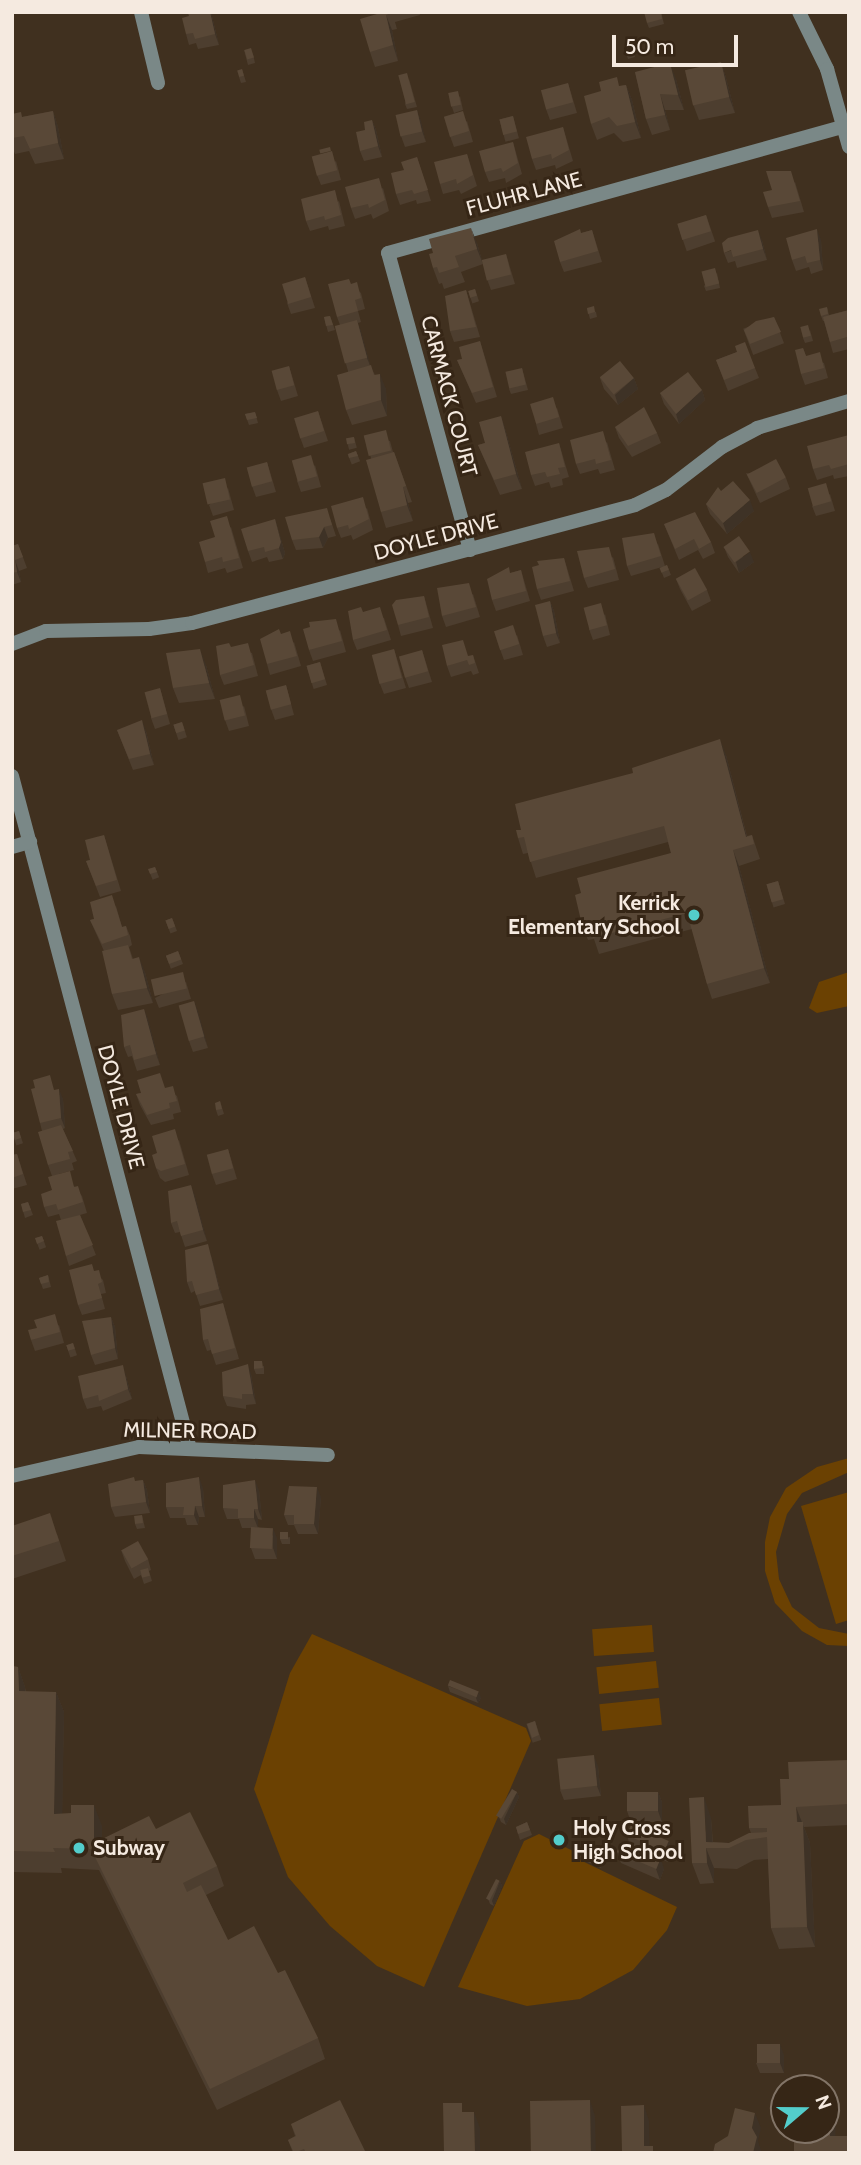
<!DOCTYPE html>
<html>
<head>
<meta charset="utf-8">
<style>
  body { margin:0 }
  #map { position:relative; width:861px; height:2165px; overflow:hidden; background:#40301f; font-family:Cabin,sans-serif }
  div>[style] { position:absolute }
  .green>* { inset:0; background:#6b4102; transform-origin:0 0 }
  .street>* { height:14px; margin:-7px; padding:0 7px; transform-origin:7px; border-radius:7px; background:#7a8887 }
  .wall>* { inset:0; background:#4d3e2f; transform-origin:0 0 }
  .shaded-wall>* { inset:0; background:#3e3226 }
  .building>* { inset:0; background:#594837; transform-origin:0 0 }
  .dots>* { width:19px; height:19px; translate:-50% -50%; box-sizing:border-box; border:4px solid #362616; border-radius:50% }
  span { translate:-50% -50%; white-space:nowrap; text-align:center; line-height:1.15; -webkit-text-stroke:6px #362616; paint-order:stroke }
  .street-label { font-size:21px; color:#f5eae0 }
  .poi-label { font-size:21px; color:#f5eae0; font-weight:700 }
  .right { translate:-100% -50%; text-align:right }
  .left { translate:0 -50%; text-align:left }
  .frame { position:absolute; inset:0; border:14px solid #f5eae0; pointer-events:none }
  .north { position:absolute; left:770px; top:2074px; width:70px; height:70px; box-sizing:border-box; background:#362616; border:2px solid #827467; border-radius:50%; rotate:70deg; font-size:19px; font-weight:700; line-height:28px; text-align:center; color:#f5eae0 }
  .north::after { content:''; display:block; margin:auto; width:24px; height:32px; background:#53cdcb; clip-path:polygon(50% 0,100% 100%,50% 72%,0 100%) }
  .scale { position:absolute; left:612px; top:35px; width:126px; height:32px; box-sizing:border-box; border:4px solid #f5eae0; border-top:0; padding-left:9px; font-size:21px; line-height:24px; white-space:nowrap; color:#f5eae0; -webkit-text-stroke:5px #362616; paint-order:stroke }
</style>
</head>
<body>
<div id="map">
  <div class="green">
    <div style="clip-path:polygon(849px 972px,849px 1006px,817px 1013px,809px 1008px,819px 982px)"></div>
    <div style="clip-path:polygon(849px 1458px,849px 1472px,802px 1493px,787px 1514px,776px 1552px,779px 1579px,792px 1607px,819px 1628px,849px 1634px,849px 1646px,827px 1645px,802px 1631px,775px 1603px,765px 1571px,765px 1542px,770px 1517px,786px 1488px,817px 1467px)"></div>
    <div style="clip-path:polygon(849px 1492px,849px 1620px,836px 1624px,801px 1506px)"></div>
    <div style="left:652px;top:1625px;width:27px;height:60px;rotate:86deg"></div>
    <div style="clip-path:polygon(312px 1634px,526px 1728px,531px 1741px,424px 1987px,377px 1966px,330px 1926px,288px 1877px,254px 1789px,290px 1673px)"></div>
    <div style="left:656px;top:1661px;width:27px;height:60px;rotate:84deg"></div>
    <div style="left:659px;top:1698px;width:27px;height:60px;rotate:84deg"></div>
    <div style="clip-path:polygon(539px 1834px,579px 1854px,576px 1858px,677px 1907px,667px 1930px,633px 1970px,580px 1999px,527px 2006px,458px 1987px,524px 1841px)"></div>
  </div>
  <div class="street">
    <div style="left:141px;top:12px;width:73px;rotate:76.5deg"></div>
    <div style="left:799px;top:12px;width:64px;rotate:63.8deg"></div>
    <div style="left:827px;top:69px;width:81px;rotate:74.2deg"></div>
    <div style="left:470px;top:550px;width:308px;rotate:-105.4deg"></div>
    <div style="left:388px;top:253px;width:472px;rotate:-15.5deg"></div>
    <div style="left:12px;top:644px;width:36px;rotate:-21deg"></div>
    <div style="left:46px;top:631px;width:103px;rotate:-1.1deg"></div>
    <div style="left:149px;top:629px;width:43px;rotate:-7.9deg"></div>
    <div style="left:192px;top:623px;width:458px;rotate:-14.9deg"></div>
    <div style="left:635px;top:505px;width:34px;rotate:-26deg"></div>
    <div style="left:666px;top:490px;width:71px;rotate:-37.5deg"></div>
    <div style="left:722px;top:447px;width:40px;rotate:-28deg"></div>
    <div style="left:757px;top:428px;width:96px;rotate:-16.4deg"></div>
    <div style="left:12px;top:776px;width:696px;rotate:75.19deg"></div>
    <div style="left:12px;top:847px;width:19px;rotate:-16deg"></div>
    <div style="left:12px;top:1476px;width:130px;rotate:-12.9deg"></div>
    <div style="left:139px;top:1447px;width:189px;rotate:2.4deg"></div>
  </div>
  <div class="wall">
    <div style="clip-path:polygon(188px 12px,211px 12px,219px 45px,198px 49px,196px 43px,189px 45px,186px 34px,189px 16px)"></div>
    <div style="clip-path:polygon(377px 12px,419px 12px,420px 15px,395px 22px,397px 29px,392px 30px,398px 61px,375px 67px,370px 52px)"></div>
    <div style="clip-path:polygon(661px 12px,664px 24px,649px 28px,647px 23px)"></div>
    <div style="clip-path:polygon(631px 44px,635px 57px,628px 59px,626px 53px)"></div>
    <div style="clip-path:polygon(244px 50px,253px 54px,255px 63px,248px 65px)"></div>
    <div style="clip-path:polygon(721px 62px,726px 78px,735px 113px,699px 120px,693px 104px)"></div>
    <div style="clip-path:polygon(242px 69px,246px 82px,241px 83px,239px 77px)"></div>
    <div style="clip-path:polygon(635px 72px,676px 79px,684px 110px,665px 110px,670px 130px,652px 135px,646px 119px)"></div>
    <div style="clip-path:polygon(409px 79px,417px 107px,407px 109px,405px 104px)"></div>
    <div style="clip-path:polygon(568px 83px,577px 113px,550px 120px,546px 109px)"></div>
    <div style="clip-path:polygon(626px 85px,632px 100px,641px 138px,623px 142px,614px 133px,597px 140px,591px 124px,620px 86px)"></div>
    <div style="clip-path:polygon(460px 96px,463px 110px,454px 113px,452px 107px)"></div>
    <div style="clip-path:polygon(417px 110px,426px 142px,405px 147px,401px 136px)"></div>
    <div style="clip-path:polygon(53px 111px,58px 127px,64px 159px,35px 164px,29px 151px,15px 154px,12px 147px,12px 119px)"></div>
    <div style="left:513px;top:116px;width:23px;height:14px;rotate:75deg"></div>
    <div style="clip-path:polygon(372px 120px,376px 130px,382px 157px,364px 161px,360px 151px,365px 130px)"></div>
    <div style="clip-path:polygon(467px 121px,473px 142px,454px 147px,450px 136px)"></div>
    <div style="clip-path:polygon(563px 127px,573px 161px,556px 169px,555px 165px,536px 170px,532px 159px)"></div>
    <div style="clip-path:polygon(513px 142px,522px 174px,506px 183px,505px 178px,489px 182px,485px 172px)"></div>
    <div style="clip-path:polygon(467px 154px,477px 186px,461px 194px,459px 190px,443px 194px,440px 184px)"></div>
    <div style="clip-path:polygon(417px 157px,431px 201px,417px 204px,416px 200px,400px 205px,396px 194px,404px 170px)"></div>
    <div style="clip-path:polygon(336px 161px,341px 180px,321px 185px,317px 175px)"></div>
    <div style="clip-path:polygon(795px 182px,804px 212px,772px 218px,768px 207px)"></div>
    <div style="clip-path:polygon(383px 188px,389px 211px,373px 219px,371px 214px,355px 219px,351px 208px)"></div>
    <div style="clip-path:polygon(339px 201px,345px 226px,329px 230px,328px 226px,310px 231px,306px 221px)"></div>
    <div style="left:706px;top:215px;width:28px;height:30px;rotate:71deg"></div>
    <div style="clip-path:polygon(592px 230px,602px 262px,564px 272px,560px 262px,582px 233px)"></div>
    <div style="clip-path:polygon(762px 240px,767px 260px,737px 268px,735px 261px,728px 263px,724px 253px)"></div>
    <div style="clip-path:polygon(821px 240px,823px 270px,811px 274px,809px 267px,796px 271px,792px 260px)"></div>
    <div style="clip-path:polygon(477px 243px,483px 264px,461px 272px,465px 282px,444px 289px,442px 283px,439px 284px,433px 268px)"></div>
    <div style="clip-path:polygon(506px 254px,515px 284px,491px 290px,487px 279px)"></div>
    <div style="clip-path:polygon(717px 273px,720px 288px,706px 291px,704px 286px)"></div>
    <div style="clip-path:polygon(305px 277px,315px 308px,291px 314px,287px 303px)"></div>
    <div style="clip-path:polygon(351px 284px,361px 293px,365px 309px,358px 311px,361px 322px,358px 323px,370px 365px,375px 375px,386px 389px,387px 416px,352px 425px,346px 410px,348px 371px,346px 364px,340px 325px,337px 317px)"></div>
    <div style="left:475px;top:289px;width:13px;height:7px;rotate:72deg"></div>
    <div style="clip-path:polygon(466px 290px,480px 337px,454px 342px,450px 331px)"></div>
    <div style="clip-path:polygon(827px 307px,829px 315px,849px 310px,849px 349px,833px 353px,824px 321px,823px 321px,821px 316px)"></div>
    <div style="clip-path:polygon(587px 308px,596px 312px,597px 317px,590px 319px)"></div>
    <div style="clip-path:polygon(330px 316px,335px 330px,328px 332px,324px 317px)"></div>
    <div style="left:774px;top:317px;width:28px;height:33px;rotate:69deg"></div>
    <div style="clip-path:polygon(810px 330px,813px 341px,805px 343px,803px 338px)"></div>
    <div style="clip-path:polygon(480px 341px,497px 397px,476px 403px,457px 360px,462px 359px)"></div>
    <div style="clip-path:polygon(803px 348px,806px 356px,824px 363px,828px 378px,805px 385px,801px 374px)"></div>
    <div style="clip-path:polygon(737px 352px,755px 368px,759px 378px,728px 391px,716px 360px)"></div>
    <div style="clip-path:polygon(289px 366px,298px 396px,281px 401px,277px 390px)"></div>
    <div style="clip-path:polygon(522px 368px,528px 390px,511px 394px,509px 389px)"></div>
    <div style="clip-path:polygon(600px 378px,634px 378px,638px 389px,618px 405px,604px 389px)"></div>
    <div style="clip-path:polygon(702px 390px,705px 400px,679px 424px,664px 404px,660px 393px)"></div>
    <div style="clip-path:polygon(557px 408px,563px 428px,539px 435px,536px 424px)"></div>
    <div style="clip-path:polygon(318px 411px,328px 441px,304px 448px,300px 437px)"></div>
    <div style="clip-path:polygon(255px 412px,258px 423px,249px 425px,245px 414px)"></div>
    <div style="clip-path:polygon(501px 416px,506px 432px,522px 489px,500px 495px,478px 445px,485px 443px)"></div>
    <div style="clip-path:polygon(615px 427px,657px 433px,661px 443px,632px 457px,619px 438px)"></div>
    <div style="clip-path:polygon(849px 435px,849px 476px,834px 479px,833px 475px,817px 480px,813px 469px)"></div>
    <div style="clip-path:polygon(364px 436px,390px 441px,393px 452px,394px 452px,412px 502px,408px 503px,413px 521px,386px 528px,381px 512px,371px 458px)"></div>
    <div style="left:354px;top:437px;width:11px;height:8px;rotate:75deg"></div>
    <div style="clip-path:polygon(607px 442px,615px 470px,600px 474px,598px 469px,580px 474px,576px 464px)"></div>
    <div style="clip-path:polygon(559px 443px,569px 477px,562px 479px,563px 485px,551px 488px,549px 482px,535px 486px,531px 475px)"></div>
    <div style="left:356px;top:451px;width:11px;height:9px;rotate:68deg"></div>
    <div style="clip-path:polygon(267px 462px,276px 492px,256px 497px,252px 486px)"></div>
    <div style="clip-path:polygon(315px 465px,321px 487px,301px 492px,297px 481px)"></div>
    <div style="clip-path:polygon(746px 473px,786px 478px,790px 489px,760px 503px)"></div>
    <div style="clip-path:polygon(228px 488px,234px 510px,213px 516px,209px 505px)"></div>
    <div style="clip-path:polygon(721px 491px,754px 511px,727px 534px,710px 514px,706px 504px)"></div>
    <div style="clip-path:polygon(830px 494px,835px 511px,816px 516px,812px 506px)"></div>
    <div style="clip-path:polygon(367px 508px,373px 530px,353px 540px,351px 535px,341px 538px,337px 528px)"></div>
    <div style="clip-path:polygon(330px 518px,336px 536px,328px 538px,323px 548px,296px 550px,292px 540px)"></div>
    <div style="clip-path:polygon(275px 519px,285px 553px,283px 559px,269px 562px,267px 557px,252px 562px,248px 551px)"></div>
    <div style="clip-path:polygon(664px 524px,711px 542px,715px 553px,703px 559px,698px 550px,679px 560px)"></div>
    <div style="clip-path:polygon(231px 527px,243px 568px,227px 573px,225px 568px,208px 573px,205px 562px,215px 537px)"></div>
    <div style="clip-path:polygon(18px 544px,27px 568px,19px 571px,21px 582px,12px 585px,12px 546px)"></div>
    <div style="clip-path:polygon(658px 544px,665px 566px,667px 565px,671px 575px,664px 578px,660px 568px,662px 567px,631px 576px,627px 566px)"></div>
    <div style="clip-path:polygon(724px 547px,754px 562px,739px 573px,728px 557px)"></div>
    <div style="clip-path:polygon(613px 557px,619px 580px,588px 588px,584px 578px)"></div>
    <div style="clip-path:polygon(564px 558px,574px 591px,541px 600px,537px 589px)"></div>
    <div style="clip-path:polygon(521px 570px,530px 601px,496px 611px,492px 600px,511px 573px)"></div>
    <div style="clip-path:polygon(676px 579px,707px 590px,711px 601px,692px 611px,680px 589px)"></div>
    <div style="clip-path:polygon(473px 594px,480px 617px,446px 627px,442px 616px)"></div>
    <div style="clip-path:polygon(424px 596px,433px 628px,401px 636px,398px 625px)"></div>
    <div style="clip-path:polygon(550px 601px,554px 611px,560px 643px,547px 647px,543px 636px)"></div>
    <div style="clip-path:polygon(363px 612px,384px 618px,391px 640px,357px 650px,353px 640px)"></div>
    <div style="clip-path:polygon(605px 614px,610px 635px,593px 640px,589px 629px)"></div>
    <div style="clip-path:polygon(340px 630px,346px 652px,313px 661px,309px 650px)"></div>
    <div style="clip-path:polygon(517px 635px,523px 655px,504px 660px,500px 649px)"></div>
    <div style="clip-path:polygon(294px 642px,301px 666px,270px 675px,267px 664px)"></div>
    <div style="clip-path:polygon(231px 647px,252px 653px,258px 676px,224px 685px,220px 675px)"></div>
    <div style="clip-path:polygon(394px 649px,406px 688px,384px 694px,380px 684px)"></div>
    <div style="clip-path:polygon(422px 650px,432px 682px,409px 688px,405px 677px)"></div>
    <div style="clip-path:polygon(473px 655px,479px 673px,473px 675px,471px 671px,451px 677px,447px 666px)"></div>
    <div style="left:320px;top:662px;width:24px;height:14px;rotate:73deg"></div>
    <div style="clip-path:polygon(206px 665px,215px 699px,179px 703px,173px 688px)"></div>
    <div style="clip-path:polygon(286px 685px,294px 715px,275px 720px,271px 709px)"></div>
    <div style="clip-path:polygon(160px 688px,170px 724px,155px 729px,151px 718px)"></div>
    <div style="clip-path:polygon(244px 706px,249px 726px,229px 731px,225px 720px)"></div>
    <div style="left:182px;top:722px;width:16px;height:9px;rotate:72deg"></div>
    <div style="clip-path:polygon(117px 730px,146px 731px,154px 765px,133px 770px)"></div>
    <div style="clip-path:polygon(726px 755px,747px 836px,752px 835px,760px 859px,739px 866px,770px 983px,712px 999px,707px 984px,692px 929px,599px 954px,594px 939px,588px 940px,582px 925px,581px 893px,671px 853px,668px 842px,536px 878px,528px 853px,523px 854px,518px 838px,521px 830px)"></div>
    <div style="clip-path:polygon(104px 835px,121px 891px,100px 897px,86px 861px,90px 860px)"></div>
    <div style="left:155px;top:867px;width:11px;height:7px;rotate:68deg"></div>
    <div style="left:778px;top:881px;width:24px;height:12px;rotate:73deg"></div>
    <div style="clip-path:polygon(116px 906px,122px 927px,126px 926px,130px 936px,132px 945px,129px 947px,133px 959px,145px 972px,153px 1003px,118px 1010px,112px 994px,104px 951px,90px 920px,94px 919px)"></div>
    <div style="left:172px;top:918px;width:14px;height:7px;rotate:69deg"></div>
    <div style="left:178px;top:951px;width:14px;height:13px;rotate:69deg"></div>
    <div style="clip-path:polygon(186px 982px,191px 999px,159px 1008px,155px 998px)"></div>
    <div style="clip-path:polygon(194px 1001px,208px 1048px,193px 1052px,189px 1041px)"></div>
    <div style="clip-path:polygon(144px 1009px,160px 1065px,137px 1071px,132px 1056px,128px 1057px,124px 1047px)"></div>
    <div style="clip-path:polygon(35px 1088px,55px 1090px,63px 1099px,65px 1128px,63px 1129px,77px 1161px,72px 1163px,74px 1170px,59px 1174px,75px 1187px,82px 1196px,87px 1213px,80px 1215px,96px 1255px,69px 1266px,66px 1256px,61px 1220px,59px 1214px,48px 1217px,44px 1207px,52px 1190px,52px 1176px,48px 1165px,42px 1131px,40px 1123px)"></div>
    <div style="clip-path:polygon(165px 1088px,177px 1096px,181px 1112px,173px 1114px,174px 1119px,151px 1125px,140px 1105px,136px 1094px)"></div>
    <div style="clip-path:polygon(220px 1101px,224px 1114px,218px 1116px,216px 1110px)"></div>
    <div style="left:19px;top:1131px;width:13px;height:7px;rotate:72deg"></div>
    <div style="clip-path:polygon(179px 1140px,189px 1175px,165px 1182px,160px 1178px,156px 1168px,157px 1153px)"></div>
    <div style="clip-path:polygon(228px 1149px,237px 1179px,216px 1185px,212px 1174px)"></div>
    <div style="clip-path:polygon(17px 1154px,27px 1185px,12px 1189px,12px 1155px)"></div>
    <div style="clip-path:polygon(191px 1185px,207px 1241px,185px 1247px,180px 1232px,175px 1233px,171px 1223px)"></div>
    <div style="clip-path:polygon(28px 1202px,33px 1215px,25px 1218px,21px 1204px)"></div>
    <div style="left:42px;top:1236px;width:12px;height:7px;rotate:70deg"></div>
    <div style="clip-path:polygon(211px 1255px,223px 1300px,200px 1306px,195px 1291px,191px 1293px,187px 1282px)"></div>
    <div style="clip-path:polygon(94px 1271px,103px 1280px,106px 1293px,101px 1294px,105px 1309px,82px 1315px,78px 1305px)"></div>
    <div style="clip-path:polygon(48px 1275px,51px 1287px,43px 1289px,39px 1278px)"></div>
    <div style="clip-path:polygon(223px 1303px,239px 1359px,216px 1365px,211px 1350px,207px 1351px,203px 1340px)"></div>
    <div style="clip-path:polygon(111px 1317px,115px 1327px,118px 1359px,95px 1365px,91px 1355px)"></div>
    <div style="clip-path:polygon(59px 1325px,64px 1343px,35px 1351px,31px 1340px)"></div>
    <div style="left:73px;top:1343px;width:13px;height:7px;rotate:72deg"></div>
    <div style="clip-path:polygon(264px 1366px,264px 1374px,256px 1374px,254px 1369px)"></div>
    <div style="clip-path:polygon(251px 1374px,256px 1404px,246px 1405px,246px 1409px,227px 1406px,223px 1396px)"></div>
    <div style="clip-path:polygon(126px 1376px,132px 1399px,103px 1411px,101px 1406px,87px 1409px,83px 1399px)"></div>
    <div style="clip-path:polygon(143px 1480px,147px 1490px,150px 1513px,115px 1517px,111px 1507px,136px 1481px)"></div>
    <div style="clip-path:polygon(203px 1488px,205px 1517px,199px 1517px,198px 1525px,187px 1525px,185px 1518px,170px 1518px,166px 1507px)"></div>
    <div style="clip-path:polygon(259px 1490px,262px 1520px,258px 1519px,258px 1527px,277px 1538px,277px 1559px,255px 1559px,251px 1548px,251px 1528px,242px 1528px,239px 1519px,227px 1519px,223px 1508px)"></div>
    <div style="clip-path:polygon(321px 1497px,318px 1534px,298px 1534px,294px 1525px,288px 1525px,284px 1515px)"></div>
    <div style="clip-path:polygon(142px 1515px,145px 1528px,137px 1529px,135px 1524px)"></div>
    <div style="clip-path:polygon(12px 1526px,57px 1534px,66px 1561px,12px 1579px)"></div>
    <div style="clip-path:polygon(290px 1537px,290px 1544px,282px 1544px,280px 1539px)"></div>
    <div style="clip-path:polygon(121px 1550px,148px 1559px,151px 1570px,149px 1571px,152px 1581px,144px 1584px,141px 1575px,134px 1579px,125px 1561px)"></div>
    <div style="clip-path:polygon(12px 1666px,18px 1667px,25px 1687px,26px 1692px,56px 1692px,64px 1712px,62px 1814px,102px 1826px,102px 1840px,156px 1829px,217px 1866px,224px 1886px,206px 1895px,228px 1940px,278px 1973px,318px 2038px,325px 2059px,217px 2110px,99px 1870px,61px 1868px,62px 1873px,12px 1872px)"></div>
    <div style="clip-path:polygon(448px 1686px,481px 1698px,478px 1703px,450px 1692px)"></div>
    <div style="left:535px;top:1721px;width:20px;height:9px;rotate:72deg"></div>
    <div style="clip-path:polygon(849px 1760px,849px 1825px,804px 1827px,810px 1843px,815px 1947px,779px 1949px,771px 1928px,768px 1859px,754px 1860px,737px 1869px,714px 1868px,714px 1883px,700px 1884px,692px 1863px,711px 1818px,713px 1842px,729px 1843px,751px 1833px,749px 1828px,781px 1805px,789px 1779px)"></div>
    <div style="clip-path:polygon(598px 1766px,601px 1796px,564px 1800px,560px 1790px)"></div>
    <div style="clip-path:polygon(517px 1792px,519px 1797px,506px 1825px,501px 1822px,499px 1817px)"></div>
    <div style="clip-path:polygon(658px 1792px,662px 1802px,662px 1822px,631px 1822px,627px 1811px)"></div>
    <div style="clip-path:polygon(527px 1822px,532px 1835px,520px 1840px,516px 1827px)"></div>
    <div style="clip-path:polygon(627px 1835px,673px 1851px,668px 1862px,630px 1846px)"></div>
    <div style="clip-path:polygon(617px 1852px,664px 1869px,660px 1880px,621px 1863px)"></div>
    <div style="clip-path:polygon(579px 1853px,603px 1864px,601px 1868px,581px 1859px)"></div>
    <div style="clip-path:polygon(500px 1881px,502px 1886px,494px 1906px,490px 1904px,488px 1899px)"></div>
    <div style="clip-path:polygon(784px 2055px,784px 2073px,760px 2073px,756px 2063px)"></div>
    <div style="clip-path:polygon(291px 2124px,366px 2153px,293px 2153px,288px 2140px,295px 2136px)"></div>
  </div>
  <div class="shaded-wall">
    <div style="clip-path:polygon(210px 12px,211px 12px,219px 45px,215px 34px)"></div>
    <div style="clip-path:polygon(386px 15px,392px 30px,398px 61px,393px 45px)"></div>
    <div style="clip-path:polygon(721px 62px,726px 78px,735px 113px,729px 97px)"></div>
    <div style="clip-path:polygon(670px 63px,676px 79px,684px 110px,678px 95px)"></div>
    <div style="clip-path:polygon(626px 85px,632px 100px,641px 138px,635px 122px)"></div>
    <div style="clip-path:polygon(660px 94px,665px 110px,670px 130px,665px 115px)"></div>
    <div style="clip-path:polygon(417px 110px,421px 121px,426px 142px,422px 131px)"></div>
    <div style="clip-path:polygon(53px 111px,58px 127px,64px 159px,58px 143px)"></div>
    <div style="clip-path:polygon(372px 120px,376px 130px,382px 157px,378px 146px)"></div>
    <div style="clip-path:polygon(471px 228px,477px 243px,483px 264px,477px 249px)"></div>
    <div style="clip-path:polygon(817px 229px,821px 240px,823px 270px,820px 260px)"></div>
    <div style="clip-path:polygon(758px 230px,762px 240px,767px 260px,763px 249px)"></div>
    <div style="clip-path:polygon(357px 320px,361px 331px,371px 368px,367px 358px)"></div>
    <div style="clip-path:polygon(380px 374px,386px 389px,387px 416px,381px 400px)"></div>
    <div style="clip-path:polygon(634px 378px,638px 389px,618px 405px,615px 395px)"></div>
    <div style="clip-path:polygon(702px 390px,705px 400px,679px 424px,676px 414px)"></div>
    <div style="clip-path:polygon(501px 416px,506px 432px,522px 489px,516px 474px)"></div>
    <div style="clip-path:polygon(403px 487px,408px 503px,413px 521px,407px 505px)"></div>
    <div style="clip-path:polygon(750px 500px,754px 511px,727px 534px,723px 523px)"></div>
    <div style="clip-path:polygon(275px 519px,285px 553px,283px 559px,279px 548px)"></div>
    <div style="clip-path:polygon(324px 527px,328px 538px,323px 548px,319px 537px)"></div>
    <div style="clip-path:polygon(750px 552px,754px 562px,739px 573px,736px 562px)"></div>
    <div style="clip-path:polygon(15px 560px,19px 571px,21px 582px,17px 572px)"></div>
    <div style="clip-path:polygon(550px 601px,554px 611px,560px 643px,556px 633px)"></div>
    <div style="clip-path:polygon(200px 649px,206px 665px,215px 699px,209px 683px)"></div>
    <div style="clip-path:polygon(142px 720px,146px 731px,154px 765px,150px 754px)"></div>
    <div style="clip-path:polygon(720px 739px,726px 755px,749px 845px,746px 837px)"></div>
    <div style="clip-path:polygon(733px 850px,739px 866px,770px 983px,764px 968px)"></div>
    <div style="clip-path:polygon(139px 957px,145px 972px,153px 1003px,147px 988px)"></div>
    <div style="clip-path:polygon(194px 1001px,198px 1011px,208px 1048px,204px 1037px)"></div>
    <div style="clip-path:polygon(144px 1009px,148px 1019px,160px 1065px,156px 1054px)"></div>
    <div style="clip-path:polygon(59px 1089px,63px 1099px,65px 1128px,61px 1118px)"></div>
    <div style="clip-path:polygon(191px 1185px,195px 1196px,207px 1241px,203px 1230px)"></div>
    <div style="clip-path:polygon(208px 1244px,211px 1255px,223px 1300px,219px 1289px)"></div>
    <div style="clip-path:polygon(111px 1317px,115px 1327px,118px 1359px,115px 1348px)"></div>
    <div style="clip-path:polygon(248px 1364px,251px 1374px,256px 1404px,253px 1394px)"></div>
    <div style="clip-path:polygon(123px 1365px,126px 1376px,132px 1399px,128px 1389px)"></div>
    <div style="clip-path:polygon(199px 1477px,203px 1488px,205px 1517px,202px 1506px)"></div>
    <div style="clip-path:polygon(143px 1480px,147px 1490px,150px 1513px,146px 1502px)"></div>
    <div style="clip-path:polygon(255px 1480px,259px 1490px,262px 1520px,258px 1509px)"></div>
    <div style="clip-path:polygon(317px 1487px,321px 1497px,318px 1534px,314px 1524px)"></div>
    <div style="clip-path:polygon(195px 1506px,199px 1517px,198px 1525px,194px 1515px)"></div>
    <div style="clip-path:polygon(254px 1509px,258px 1519px,258px 1528px,254px 1518px)"></div>
    <div style="clip-path:polygon(273px 1528px,277px 1538px,277px 1559px,273px 1548px)"></div>
    <div style="clip-path:polygon(18px 1667px,25px 1687px,26px 1712px,19px 1691px)"></div>
    <div style="clip-path:polygon(56px 1692px,64px 1712px,62px 1834px,54px 1814px)"></div>
    <div style="clip-path:polygon(479px 1692px,481px 1698px,478px 1703px,476px 1698px)"></div>
    <div style="clip-path:polygon(594px 1755px,598px 1766px,601px 1796px,597px 1786px)"></div>
    <div style="clip-path:polygon(517px 1792px,519px 1797px,506px 1825px,504px 1819px)"></div>
    <div style="clip-path:polygon(658px 1792px,662px 1802px,662px 1822px,658px 1811px)"></div>
    <div style="clip-path:polygon(704px 1797px,711px 1818px,713px 1848px,706px 1842px)"></div>
    <div style="clip-path:polygon(94px 1805px,102px 1826px,102px 1864px,94px 1843px)"></div>
    <div style="clip-path:polygon(796px 1807px,810px 1843px,815px 1947px,807px 1927px)"></div>
    <div style="clip-path:polygon(669px 1841px,673px 1851px,668px 1862px,665px 1851px)"></div>
    <div style="clip-path:polygon(706px 1848px,714px 1868px,714px 1883px,707px 1863px)"></div>
    <div style="clip-path:polygon(601px 1858px,603px 1864px,601px 1868px,599px 1863px)"></div>
    <div style="clip-path:polygon(661px 1859px,664px 1869px,660px 1880px,656px 1869px)"></div>
    <div style="clip-path:polygon(500px 1881px,502px 1886px,494px 1906px,492px 1901px)"></div>
    <div style="clip-path:polygon(780px 2044px,784px 2055px,784px 2073px,780px 2063px)"></div>
    <div style="clip-path:polygon(830px 2096px,836px 2111px,835px 2152px,830px 2136px)"></div>
    <div style="clip-path:polygon(590px 2100px,595px 2116px,596px 2153px,591px 2153px)"></div>
    <div style="clip-path:polygon(644px 2105px,649px 2121px,650px 2153px,644px 2146px)"></div>
    <div style="clip-path:polygon(474px 2112px,480px 2128px,480px 2153px,475px 2153px)"></div>
    <div style="clip-path:polygon(755px 2113px,761px 2128px,758px 2141px,762px 2153px,753px 2153px,752px 2128px)"></div>
  </div>
  <div class="building">
    <div style="clip-path:polygon(188px 12px,210px 12px,215px 34px,195px 39px,193px 33px,186px 34px,182px 18px,189px 16px)"></div>
    <div style="clip-path:polygon(377px 12px,391px 12px,391px 13px,386px 15px,393px 45px,370px 52px,360px 19px,377px 14px)"></div>
    <div style="clip-path:polygon(644px 12px,661px 12px,662px 19px,647px 23px)"></div>
    <div style="left:631px;top:44px;width:7px;height:7px;rotate:74deg"></div>
    <div style="left:251px;top:48px;width:10px;height:7px;rotate:73deg"></div>
    <div style="left:721px;top:62px;width:36px;height:37px;rotate:77deg"></div>
    <div style="clip-path:polygon(670px 63px,678px 95px,660px 94px,665px 115px,646px 119px,635px 72px)"></div>
    <div style="left:242px;top:69px;width:7px;height:5px;rotate:74deg"></div>
    <div style="left:407px;top:73px;width:30px;height:9px;rotate:75deg"></div>
    <div style="clip-path:polygon(617px 77px,619px 86px,626px 85px,635px 122px,617px 126px,609px 117px,591px 124px,584px 96px,601px 91px,599px 82px)"></div>
    <div style="left:568px;top:83px;width:20px;height:28px;rotate:75deg"></div>
    <div style="left:458px;top:91px;width:14px;height:10px;rotate:78deg"></div>
    <div style="left:417px;top:110px;width:22px;height:22px;rotate:77deg"></div>
    <div style="clip-path:polygon(53px 111px,58px 143px,30px 149px,24px 136px,12px 138px,12px 119px,13px 118px,12px 114px,21px 112px,22px 117px)"></div>
    <div style="left:463px;top:111px;width:21px;height:20px;rotate:73deg"></div>
    <div style="left:513px;top:116px;width:16px;height:14px;rotate:76deg"></div>
    <div style="clip-path:polygon(372px 120px,378px 146px,360px 151px,356px 132px,365px 130px,364px 122px)"></div>
    <div style="clip-path:polygon(563px 127px,569px 150px,552px 159px,551px 154px,532px 159px,526px 137px)"></div>
    <div style="clip-path:polygon(513px 142px,518px 163px,503px 172px,501px 168px,485px 172px,479px 151px)"></div>
    <div style="left:330px;top:147px;width:4px;height:11px;rotate:76deg"></div>
    <div style="left:332px;top:151px;width:20px;height:21px;rotate:75deg"></div>
    <div style="clip-path:polygon(467px 154px,473px 175px,457px 184px,456px 179px,440px 184px,434px 162px)"></div>
    <div style="clip-path:polygon(417px 157px,428px 190px,414px 194px,412px 190px,396px 194px,391px 173px,404px 170px,401px 162px)"></div>
    <div style="clip-path:polygon(766px 171px,791px 171px,800px 201px,768px 207px,763px 192px,772px 190px)"></div>
    <div style="clip-path:polygon(379px 178px,385px 200px,369px 208px,368px 204px,351px 208px,345px 187px)"></div>
    <div style="clip-path:polygon(335px 190px,341px 215px,325px 220px,324px 216px,306px 221px,301px 199px)"></div>
    <div style="left:706px;top:215px;width:17px;height:30px;rotate:73deg"></div>
    <div style="clip-path:polygon(471px 228px,477px 249px,455px 256px,459px 267px,439px 273px,437px 267px,433px 268px,429px 254px,433px 253px,429px 239px)"></div>
    <div style="clip-path:polygon(580px 229px,581px 233px,592px 230px,598px 251px,560px 262px,554px 241px)"></div>
    <div style="clip-path:polygon(817px 229px,820px 260px,807px 263px,805px 256px,792px 260px,786px 238px)"></div>
    <div style="clip-path:polygon(758px 230px,763px 249px,733px 257px,731px 250px,724px 253px,722px 243px,728px 238px)"></div>
    <div style="left:506px;top:254px;width:21px;height:25px;rotate:76deg"></div>
    <div style="left:715px;top:268px;width:16px;height:14px;rotate:75deg"></div>
    <div style="left:305px;top:277px;width:21px;height:24px;rotate:73deg"></div>
    <div style="clip-path:polygon(349px 279px,351px 284px,357px 282px,361px 298px,355px 300px,358px 311px,337px 317px,328px 284px)"></div>
    <div style="left:475px;top:289px;width:7px;height:7px;rotate:74deg"></div>
    <div style="clip-path:polygon(466px 290px,476px 327px,450px 331px,445px 296px)"></div>
    <div style="clip-path:polygon(594px 306px,595px 312px,588px 314px,587px 308px)"></div>
    <div style="clip-path:polygon(827px 307px,828px 314px,821px 316px,819px 309px)"></div>
    <div style="clip-path:polygon(849px 310px,849px 343px,847px 337px,830px 342px,823px 317px)"></div>
    <div style="clip-path:polygon(330px 316px,333px 325px,326px 326px,324px 317px)"></div>
    <div style="clip-path:polygon(774px 317px,781px 332px,750px 344px,744px 330px,756px 321px)"></div>
    <div style="left:357px;top:320px;width:39px;height:23px;rotate:75deg"></div>
    <div style="left:808px;top:325px;width:11px;height:8px;rotate:75deg"></div>
    <div style="clip-path:polygon(480px 341px,493px 387px,472px 393px,457px 360px,462px 359px,459px 347px)"></div>
    <div style="clip-path:polygon(745px 342px,755px 368px,724px 380px,716px 360px,737px 352px,735px 346px)"></div>
    <div style="clip-path:polygon(803px 348px,806px 356px,820px 352px,824px 368px,801px 374px,795px 350px)"></div>
    <div style="left:620px;top:361px;width:22px;height:26px;rotate:51deg"></div>
    <div style="clip-path:polygon(371px 365px,374px 375px,380px 374px,381px 400px,346px 410px,337px 375px)"></div>
    <div style="left:289px;top:366px;width:20px;height:18px;rotate:75deg"></div>
    <div style="left:522px;top:368px;width:17px;height:17px;rotate:77deg"></div>
    <div style="clip-path:polygon(688px 372px,702px 390px,676px 414px,660px 393px)"></div>
    <div style="left:553px;top:397px;width:21px;height:24px;rotate:73deg"></div>
    <div style="clip-path:polygon(644px 407px,657px 433px,628px 446px,615px 427px)"></div>
    <div style="left:318px;top:411px;width:21px;height:25px;rotate:73deg"></div>
    <div style="clip-path:polygon(255px 412px,257px 418px,247px 420px,245px 414px)"></div>
    <div style="clip-path:polygon(501px 416px,516px 474px,494px 480px,478px 445px,485px 443px,479px 422px)"></div>
    <div style="left:386px;top:430px;width:21px;height:23px;rotate:76deg"></div>
    <div style="clip-path:polygon(603px 431px,611px 460px,596px 464px,595px 459px,576px 464px,570px 440px)"></div>
    <div style="clip-path:polygon(849px 435px,849px 464px,831px 469px,829px 465px,813px 469px,807px 446px)"></div>
    <div style="left:354px;top:437px;width:6px;height:8px;rotate:81deg"></div>
    <div style="clip-path:polygon(559px 443px,565px 467px,558px 468px,560px 474px,547px 477px,545px 472px,531px 475px,525px 452px)"></div>
    <div style="clip-path:polygon(356px 451px,358px 456px,349px 458px,348px 454px)"></div>
    <div style="clip-path:polygon(394px 452px,406px 486px,403px 487px,407px 505px,381px 512px,366px 460px)"></div>
    <div style="left:311px;top:455px;width:22px;height:20px;rotate:74deg"></div>
    <div style="left:776px;top:459px;width:21px;height:33px;rotate:62deg"></div>
    <div style="left:267px;top:462px;width:20px;height:21px;rotate:75deg"></div>
    <div style="left:225px;top:478px;width:22px;height:23px;rotate:77deg"></div>
    <div style="clip-path:polygon(733px 481px,750px 500px,723px 523px,706px 504px,718px 487px,721px 491px)"></div>
    <div style="left:826px;top:483px;width:19px;height:19px;rotate:74deg"></div>
    <div style="clip-path:polygon(363px 497px,369px 519px,349px 529px,348px 525px,337px 528px,331px 506px)"></div>
    <div style="clip-path:polygon(327px 508px,332px 525px,324px 527px,319px 537px,292px 540px,285px 517px)"></div>
    <div style="clip-path:polygon(695px 512px,711px 542px,699px 549px,694px 539px,675px 549px,664px 524px)"></div>
    <div style="clip-path:polygon(227px 516px,239px 558px,223px 562px,222px 557px,205px 562px,199px 542px,215px 537px,210px 521px)"></div>
    <div style="clip-path:polygon(275px 519px,281px 542px,279px 548px,265px 552px,264px 547px,248px 551px,241px 529px)"></div>
    <div style="clip-path:polygon(654px 533px,661px 556px,627px 566px,622px 538px)"></div>
    <div style="left:739px;top:536px;width:19px;height:19px;rotate:55deg"></div>
    <div style="clip-path:polygon(18px 544px,23px 557px,15px 560px,17px 572px,12px 573px,12px 546px)"></div>
    <div style="clip-path:polygon(609px 547px,615px 569px,584px 578px,577px 551px)"></div>
    <div style="clip-path:polygon(564px 558px,570px 581px,537px 589px,532px 567px,539px 565px,537px 561px)"></div>
    <div style="left:667px;top:565px;width:5px;height:8px;rotate:68deg"></div>
    <div style="clip-path:polygon(509px 567px,510px 573px,521px 570px,526px 591px,492px 600px,487px 579px)"></div>
    <div style="left:695px;top:568px;width:25px;height:22px;rotate:61deg"></div>
    <div style="clip-path:polygon(469px 583px,476px 607px,442px 616px,437px 588px)"></div>
    <div style="clip-path:polygon(424px 596px,429px 617px,398px 625px,392px 605px,396px 600px)"></div>
    <div style="clip-path:polygon(550px 601px,556px 633px,543px 636px,535px 605px)"></div>
    <div style="left:601px;top:603px;width:23px;height:18px;rotate:75deg"></div>
    <div style="clip-path:polygon(361px 607px,363px 612px,380px 607px,387px 630px,353px 640px,348px 611px)"></div>
    <div style="clip-path:polygon(336px 619px,342px 641px,309px 650px,303px 629px,310px 627px,309px 622px)"></div>
    <div style="left:513px;top:625px;width:20px;height:20px;rotate:72deg"></div>
    <div style="clip-path:polygon(279px 629px,281px 634px,290px 631px,297px 656px,267px 664px,260px 639px)"></div>
    <div style="clip-path:polygon(463px 640px,468px 656px,473px 655px,475px 663px,469px 665px,467px 660px,447px 666px,442px 645px)"></div>
    <div style="clip-path:polygon(229px 643px,231px 647px,248px 643px,254px 665px,220px 675px,216px 646px)"></div>
    <div style="clip-path:polygon(200px 649px,209px 683px,173px 688px,166px 653px)"></div>
    <div style="left:394px;top:649px;width:30px;height:23px;rotate:75deg"></div>
    <div style="left:422px;top:650px;width:22px;height:24px;rotate:74deg"></div>
    <div style="left:320px;top:662px;width:18px;height:14px;rotate:74deg"></div>
    <div style="left:286px;top:685px;width:20px;height:21px;rotate:75deg"></div>
    <div style="left:160px;top:688px;width:27px;height:16px;rotate:75deg"></div>
    <div style="left:240px;top:695px;width:21px;height:21px;rotate:76deg"></div>
    <div style="clip-path:polygon(142px 720px,150px 754px,129px 759px,117px 730px)"></div>
    <div style="left:182px;top:722px;width:9px;height:9px;rotate:72deg"></div>
    <div style="clip-path:polygon(720px 739px,746px 837px,752px 835px,754px 844px,733px 850px,764px 968px,707px 984px,687px 913px,593px 938px,589px 923px,582px 925px,575px 895px,581px 893px,577px 878px,671px 853px,664px 826px,530px 862px,524px 837px,518px 838px,516px 830px,521px 830px,515px 804px,633px 773px,632px 768px)"></div>
    <div style="clip-path:polygon(104px 835px,117px 880px,96px 886px,86px 861px,90px 860px,85px 840px)"></div>
    <div style="clip-path:polygon(155px 867px,157px 872px,150px 874px,148px 869px)"></div>
    <div style="left:778px;top:881px;width:19px;height:12px;rotate:74deg"></div>
    <div style="clip-path:polygon(112px 895px,122px 927px,126px 926px,128px 935px,102px 944px,90px 920px,94px 919px,90px 902px)"></div>
    <div style="left:172px;top:918px;width:9px;height:7px;rotate:69deg"></div>
    <div style="clip-path:polygon(128px 945px,132px 959px,139px 957px,147px 988px,112px 994px,102px 951px)"></div>
    <div style="left:178px;top:951px;width:9px;height:13px;rotate:69deg"></div>
    <div style="left:183px;top:972px;width:17px;height:33px;rotate:77deg"></div>
    <div style="left:194px;top:1001px;width:37px;height:16px;rotate:74deg"></div>
    <div style="clip-path:polygon(144px 1009px,156px 1054px,134px 1060px,130px 1045px,124px 1047px,121px 1015px)"></div>
    <div style="clip-path:polygon(160px 1073px,165px 1088px,173px 1086px,177px 1101px,169px 1103px,170px 1108px,147px 1115px,136px 1094px,141px 1093px,137px 1080px)"></div>
    <div style="clip-path:polygon(50px 1075px,54px 1090px,59px 1089px,61px 1118px,40px 1123px,31px 1089px,35px 1088px,33px 1080px)"></div>
    <div style="clip-path:polygon(220px 1101px,222px 1109px,216px 1110px,215px 1103px)"></div>
    <div style="clip-path:polygon(61px 1125px,73px 1151px,68px 1152px,70px 1159px,48px 1165px,38px 1132px)"></div>
    <div style="clip-path:polygon(175px 1129px,185px 1164px,161px 1171px,156px 1168px,152px 1155px,157px 1153px,152px 1136px)"></div>
    <div style="clip-path:polygon(19px 1131px,21px 1138px,15px 1140px,12px 1133px)"></div>
    <div style="left:228px;top:1149px;width:20px;height:22px;rotate:75deg"></div>
    <div style="clip-path:polygon(17px 1154px,23px 1174px,12px 1178px,12px 1155px)"></div>
    <div style="clip-path:polygon(70px 1171px,74px 1187px,78px 1186px,83px 1202px,58px 1210px,56px 1204px,44px 1207px,41px 1194px,52px 1190px,48px 1177px)"></div>
    <div style="clip-path:polygon(191px 1185px,203px 1230px,181px 1236px,177px 1221px,171px 1223px,168px 1191px)"></div>
    <div style="clip-path:polygon(28px 1202px,31px 1210px,23px 1212px,21px 1204px)"></div>
    <div style="clip-path:polygon(80px 1215px,93px 1245px,66px 1256px,56px 1221px)"></div>
    <div style="clip-path:polygon(42px 1236px,44px 1241px,37px 1244px,35px 1238px)"></div>
    <div style="clip-path:polygon(208px 1244px,219px 1289px,196px 1295px,192px 1281px,187px 1282px,185px 1250px)"></div>
    <div style="clip-path:polygon(92px 1264px,94px 1271px,99px 1270px,102px 1282px,98px 1284px,102px 1298px,78px 1305px,69px 1270px)"></div>
    <div style="clip-path:polygon(48px 1275px,49px 1282px,41px 1284px,39px 1278px)"></div>
    <div style="clip-path:polygon(223px 1303px,235px 1348px,212px 1354px,208px 1339px,203px 1340px,200px 1309px)"></div>
    <div style="clip-path:polygon(55px 1314px,60px 1332px,31px 1340px,28px 1330px,37px 1328px,34px 1320px)"></div>
    <div style="clip-path:polygon(111px 1317px,115px 1348px,91px 1355px,82px 1321px)"></div>
    <div style="left:73px;top:1343px;width:6px;height:7px;rotate:72deg"></div>
    <div style="clip-path:polygon(254px 1361px,262px 1361px,263px 1368px,254px 1369px)"></div>
    <div style="clip-path:polygon(248px 1364px,253px 1394px,242px 1394px,242px 1399px,223px 1396px,222px 1372px)"></div>
    <div style="clip-path:polygon(123px 1365px,128px 1389px,99px 1401px,98px 1395px,83px 1399px,78px 1376px)"></div>
    <div style="clip-path:polygon(134px 1477px,135px 1481px,143px 1480px,146px 1502px,111px 1507px,108px 1484px)"></div>
    <div style="clip-path:polygon(199px 1477px,202px 1506px,195px 1506px,194px 1515px,183px 1515px,184px 1507px,166px 1507px,166px 1483px)"></div>
    <div style="clip-path:polygon(255px 1480px,258px 1509px,254px 1509px,254px 1518px,238px 1518px,238px 1509px,223px 1508px,223px 1485px)"></div>
    <div style="clip-path:polygon(289px 1486px,317px 1487px,314px 1524px,294px 1524px,294px 1515px,284px 1515px)"></div>
    <div style="clip-path:polygon(50px 1513px,59px 1541px,12px 1556px,12px 1526px)"></div>
    <div style="left:142px;top:1515px;width:8px;height:8px;rotate:83deg"></div>
    <div style="left:251px;top:1527px;width:22px;height:21px;rotate:3deg"></div>
    <div style="left:280px;top:1532px;width:8px;height:7px"></div>
    <div style="left:138px;top:1541px;width:21px;height:19px;rotate:61deg"></div>
    <div style="left:148px;top:1568px;width:8px;height:8px;rotate:76deg"></div>
    <div style="clip-path:polygon(847px 1640px,849px 1640px,849px 1660px,848px 1660px)"></div>
    <div style="clip-path:polygon(12px 1666px,18px 1667px,19px 1691px,56px 1692px,54px 1814px,71px 1813px,71px 1805px,94px 1805px,94px 1843px,149px 1816px,156px 1829px,190px 1812px,217px 1866px,183px 1883px,187px 1892px,201px 1885px,228px 1940px,254px 1926px,278px 1973px,285px 1970px,318px 2038px,210px 2089px,91px 1849px,53px 1848px,55px 1852px,12px 1851px)"></div>
    <div style="left:450px;top:1680px;width:31px;height:6px;rotate:22deg"></div>
    <div style="clip-path:polygon(535px 1721px,539px 1735px,532px 1738px,527px 1724px)"></div>
    <div style="left:594px;top:1755px;width:31px;height:37px;rotate:84deg"></div>
    <div style="clip-path:polygon(849px 1760px,849px 1804px,796px 1807px,797px 1822px,803px 1822px,807px 1927px,771px 1928px,767px 1837px,746px 1840px,729px 1848px,706px 1848px,707px 1863px,692px 1863px,689px 1798px,704px 1797px,706px 1842px,729px 1843px,749px 1833px,767px 1832px,767px 1828px,749px 1828px,748px 1806px,781px 1805px,780px 1779px,789px 1779px,788px 1762px)"></div>
    <div style="left:512px;top:1789px;width:6px;height:31px;rotate:31deg"></div>
    <div style="left:627px;top:1792px;width:31px;height:19px"></div>
    <div style="clip-path:polygon(527px 1822px,530px 1830px,518px 1834px,516px 1827px)"></div>
    <div style="left:631px;top:1825px;width:41px;height:11px;rotate:23deg"></div>
    <div style="left:621px;top:1842px;width:43px;height:11px;rotate:23deg"></div>
    <div style="clip-path:polygon(581px 1849px,601px 1858px,599px 1863px,579px 1853px)"></div>
    <div style="left:496px;top:1879px;width:4px;height:22px;rotate:27deg"></div>
    <div style="left:757px;top:2044px;width:23px;height:19px"></div>
    <div style="clip-path:polygon(826px 2096px,830px 2096px,830px 2136px,849px 2136px,849px 2153px,794px 2153px,794px 2136px,806px 2136px,806px 2130px,826px 2130px)"></div>
    <div style="clip-path:polygon(340px 2100px,366px 2153px,306px 2153px,304px 2149px,294px 2153px,288px 2140px,296px 2136px,291px 2124px)"></div>
    <div style="left:590px;top:2100px;width:53px;height:60px;rotate:89deg"></div>
    <div style="clip-path:polygon(443px 2103px,462px 2103px,462px 2112px,474px 2112px,475px 2153px,444px 2153px)"></div>
    <div style="clip-path:polygon(644px 2105px,644px 2146px,653px 2146px,653px 2153px,622px 2153px,621px 2106px)"></div>
    <div style="clip-path:polygon(735px 2108px,755px 2113px,752px 2128px,757px 2137px,753px 2153px,713px 2153px,715px 2144px,728px 2136px)"></div>
  </div>
  <div class="dots">
    <div style="left:694px;top:915px;background:#53cdcb"></div>
    <div style="left:559px;top:1840px;background:#53cdcb"></div>
    <div style="left:79px;top:1848px;background:#53cdcb"></div>
  </div>
  <div class="street-label">
    <span style="left:524px;top:194px;rotate:-15deg">FLUHR LANE</span>
    <span style="left:449px;top:396px;rotate:75deg">CARMACK COURT</span>
    <span style="left:436px;top:537px;rotate:-15deg">DOYLE DRIVE</span>
    <span style="left:121px;top:1107px;rotate:75deg">DOYLE DRIVE</span>
    <span style="left:190px;top:1431px;rotate:1deg">MILNER ROAD</span>
  </div>
  <div class="poi-label">
    <span class="right" style="left:680px;top:915px">Kerrick<br>Elementary School</span>
    <span class="left" style="left:573px;top:1840px">Holy Cross<br>High School</span>
    <span class="left" style="left:93px;top:1848px">Subway</span>
  </div>
  <div class="frame"></div>
  <div class="north">N</div>
  <div class="scale">50 m</div>
</div>
</body>
</html>
